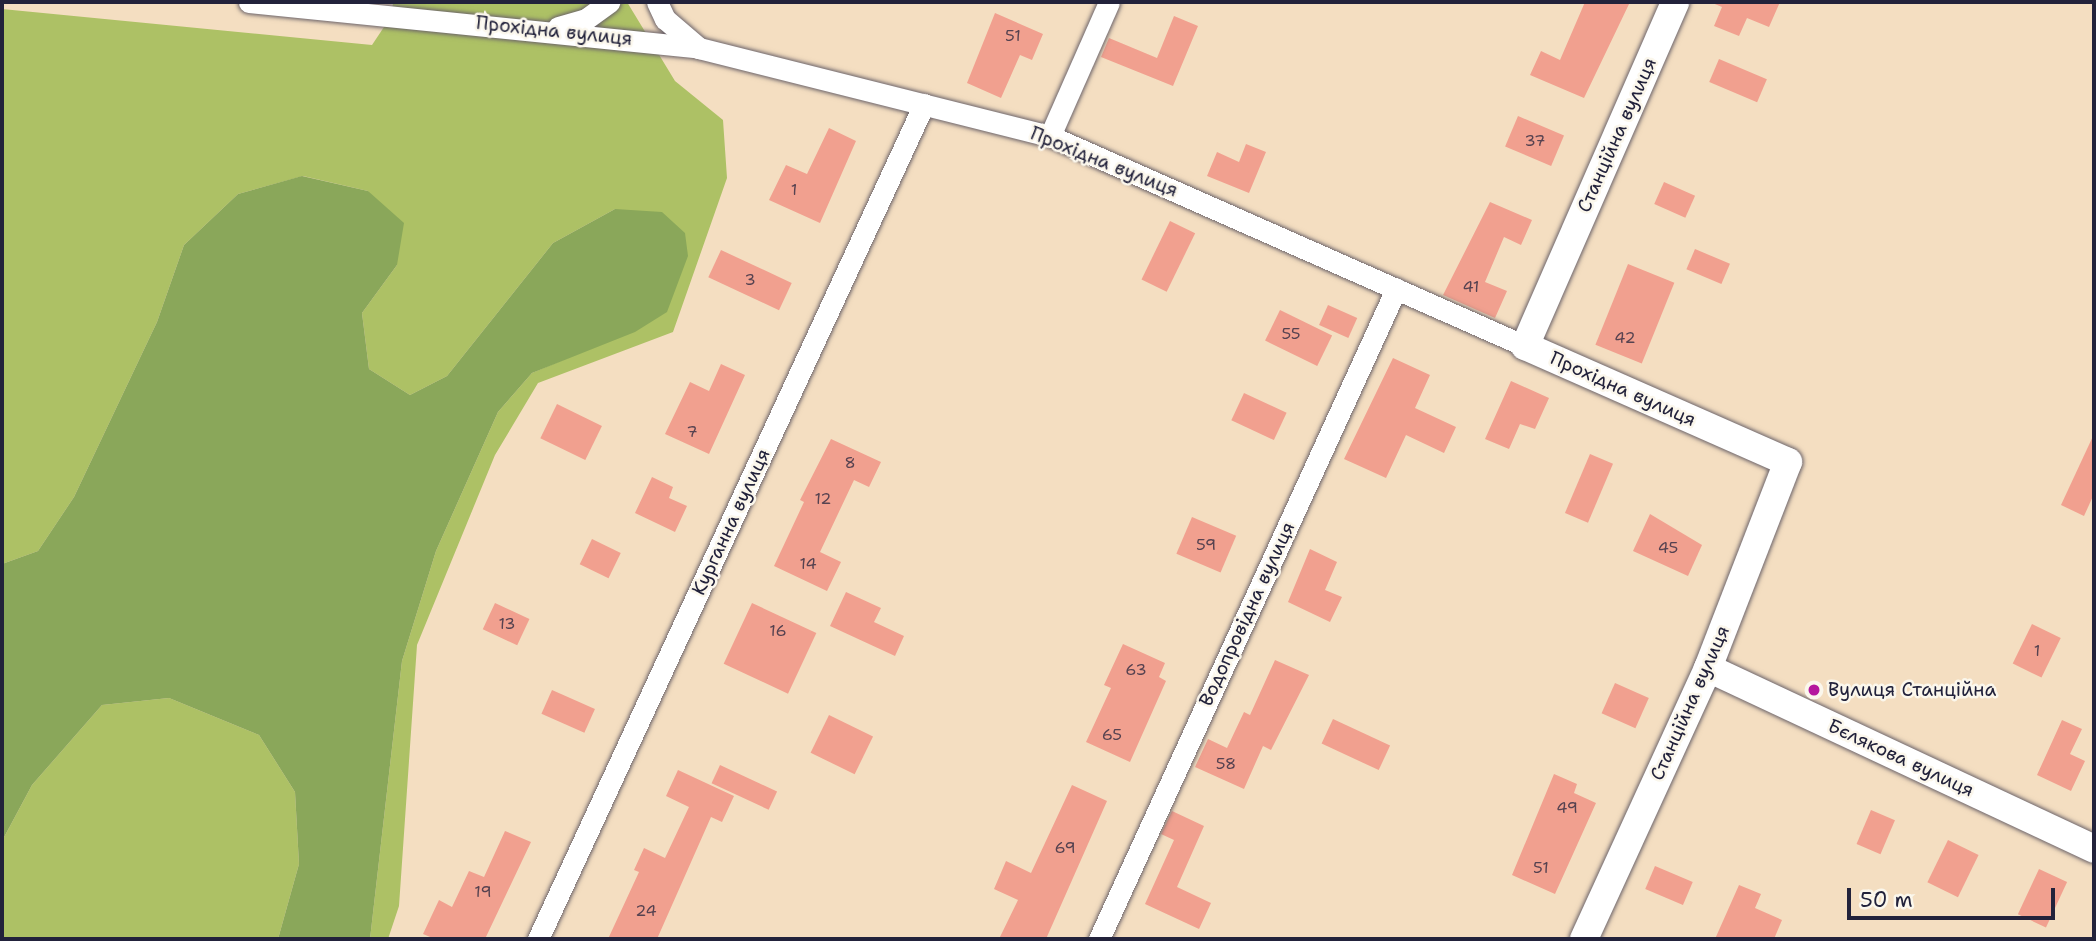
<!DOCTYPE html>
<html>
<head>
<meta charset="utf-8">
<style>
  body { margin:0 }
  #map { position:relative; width:2096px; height:941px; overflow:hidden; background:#f4dec1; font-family:"Shantell Sans",sans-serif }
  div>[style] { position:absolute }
  .green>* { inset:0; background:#adc165 }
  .forest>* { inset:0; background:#8aa75a }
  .building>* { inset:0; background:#f1a08f; transform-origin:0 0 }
  .roads { filter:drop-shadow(0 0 2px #6c646a) drop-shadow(0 0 2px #6c646a) }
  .minor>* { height:21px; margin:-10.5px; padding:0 10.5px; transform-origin:10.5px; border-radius:10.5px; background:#fff }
  .tertiary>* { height:28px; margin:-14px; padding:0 14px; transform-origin:14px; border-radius:14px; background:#fff }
  .dots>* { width:19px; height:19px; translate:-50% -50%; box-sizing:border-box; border:4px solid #fbf7ec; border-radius:50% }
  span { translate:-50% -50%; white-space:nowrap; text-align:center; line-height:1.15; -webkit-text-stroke:5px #fbf7ec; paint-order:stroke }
  .number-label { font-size:16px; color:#564250 }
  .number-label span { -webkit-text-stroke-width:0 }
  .street-label { font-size:19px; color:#22223b }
  .poi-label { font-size:19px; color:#22223b }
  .left { translate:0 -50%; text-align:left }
  .frame { position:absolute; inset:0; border:4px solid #22223b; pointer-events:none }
  .scale { position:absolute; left:1847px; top:888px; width:208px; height:32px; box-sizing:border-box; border:4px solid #22223b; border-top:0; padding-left:9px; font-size:21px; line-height:24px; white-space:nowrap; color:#22223b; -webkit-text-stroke:5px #fbf7ec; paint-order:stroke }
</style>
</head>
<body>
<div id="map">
  <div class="green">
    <div style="clip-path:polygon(393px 2px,627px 2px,675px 81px,723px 120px,727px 178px,673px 332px,538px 383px,495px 455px,417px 645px,399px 906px,388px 939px,370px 939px,402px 661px,436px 551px,498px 412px,532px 373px,570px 357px,615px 209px,553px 243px,447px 376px,410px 395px,369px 369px,362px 313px,397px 265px,368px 191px,303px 176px,238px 194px,184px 245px,157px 322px,74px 497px,38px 551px,2px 564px,2px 9px,372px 45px,392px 15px)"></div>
    <div style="clip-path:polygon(169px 698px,259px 735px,295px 792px,299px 864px,278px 939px,2px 939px,2px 841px,32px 785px,102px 705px)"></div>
  </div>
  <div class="forest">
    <div style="clip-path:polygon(302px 176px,368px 191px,404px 223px,397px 265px,362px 313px,369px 369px,410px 395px,447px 376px,553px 243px,615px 209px,662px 212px,685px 233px,688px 256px,667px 312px,635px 332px,532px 373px,498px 412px,436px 551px,402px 661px,370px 939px,278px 939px,299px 864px,295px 792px,259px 735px,169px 698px,102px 705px,32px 785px,2px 841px,2px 564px,38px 551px,74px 497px,157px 322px,184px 245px,238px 194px)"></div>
  </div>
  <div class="building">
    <div style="clip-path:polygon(1585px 2px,1630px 2px,1584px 98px,1530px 75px,1541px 51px,1560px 60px)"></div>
    <div style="clip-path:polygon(1710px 2px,1780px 2px,1769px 27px,1747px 18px,1739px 36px,1714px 26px,1722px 7px)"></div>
    <div style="clip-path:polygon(995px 13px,1043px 34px,1032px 60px,1020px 55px,1001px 98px,967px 83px)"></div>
    <div style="clip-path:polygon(1174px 16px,1198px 26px,1173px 86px,1101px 57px,1109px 38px,1157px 58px)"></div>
    <div style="left:1719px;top:59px;width:52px;height:25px;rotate:23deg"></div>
    <div style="left:1518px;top:116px;width:50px;height:33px;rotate:23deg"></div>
    <div style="clip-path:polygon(829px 128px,856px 141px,820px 223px,769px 200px,786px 165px,807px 174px)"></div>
    <div style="clip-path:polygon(1246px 144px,1266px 152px,1249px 193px,1207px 176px,1217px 152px,1239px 162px)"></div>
    <div style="left:1664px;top:182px;width:34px;height:24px;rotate:24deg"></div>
    <div style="clip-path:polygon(1490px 202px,1532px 220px,1521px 245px,1504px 237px,1485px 282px,1507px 291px,1495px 318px,1443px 295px)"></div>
    <div style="left:1170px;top:221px;width:28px;height:65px;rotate:26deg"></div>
    <div style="left:1695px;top:249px;width:38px;height:22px;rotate:23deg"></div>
    <div style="left:721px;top:250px;width:78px;height:30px;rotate:25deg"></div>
    <div style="left:1628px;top:264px;width:50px;height:87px;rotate:22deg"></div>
    <div style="left:1328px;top:305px;width:32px;height:22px;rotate:24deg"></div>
    <div style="left:1280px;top:310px;width:58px;height:34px;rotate:26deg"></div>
    <div style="clip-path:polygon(1393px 358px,1430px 375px,1415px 408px,1456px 427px,1444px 453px,1406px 435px,1386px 478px,1344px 459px)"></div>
    <div style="clip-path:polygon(721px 364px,745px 375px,709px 454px,665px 434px,690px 382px,709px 391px)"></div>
    <div style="clip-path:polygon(1511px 381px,1549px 398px,1535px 429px,1520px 424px,1509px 449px,1485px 439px)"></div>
    <div style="left:1244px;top:393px;width:47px;height:30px;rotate:25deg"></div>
    <div style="left:557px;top:404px;width:50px;height:38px;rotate:26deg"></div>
    <div style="clip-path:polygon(2094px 434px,2094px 494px,2084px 516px,2061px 505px)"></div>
    <div style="clip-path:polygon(831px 439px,881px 462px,869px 487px,854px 480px,820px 552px,841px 562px,827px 591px,774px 566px,804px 502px,800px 500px)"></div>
    <div style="left:1590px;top:454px;width:25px;height:64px;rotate:23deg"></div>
    <div style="clip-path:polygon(652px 477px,673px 487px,669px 498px,687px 506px,675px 532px,635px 513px)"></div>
    <div style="clip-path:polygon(1650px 514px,1702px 545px,1688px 576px,1633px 551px)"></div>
    <div style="left:1192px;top:517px;width:48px;height:40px;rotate:23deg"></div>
    <div style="left:592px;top:539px;width:32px;height:28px;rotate:26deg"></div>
    <div style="clip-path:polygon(1310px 549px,1337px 562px,1325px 590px,1342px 597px,1330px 622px,1288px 602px)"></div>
    <div style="clip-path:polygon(846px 592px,881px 608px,874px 622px,904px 636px,895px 656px,830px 626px)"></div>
    <div style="left:495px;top:603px;width:38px;height:29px;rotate:25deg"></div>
    <div style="left:752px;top:603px;width:71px;height:67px;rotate:25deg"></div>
    <div style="left:2032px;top:624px;width:32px;height:44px;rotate:26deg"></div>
    <div style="clip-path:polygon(1123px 644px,1165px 663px,1159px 677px,1166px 681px,1130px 762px,1086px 742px,1111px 688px,1104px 685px)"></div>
    <div style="clip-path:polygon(1275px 660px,1309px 675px,1271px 750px,1263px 746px,1244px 789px,1195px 767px,1208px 739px,1227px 748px,1244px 712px,1250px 715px)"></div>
    <div style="left:1615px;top:683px;width:37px;height:33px;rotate:24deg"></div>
    <div style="left:552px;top:690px;width:47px;height:26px;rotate:24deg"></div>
    <div style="left:829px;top:715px;width:49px;height:42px;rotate:26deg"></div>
    <div style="left:1333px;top:719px;width:63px;height:27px;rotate:25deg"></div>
    <div style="clip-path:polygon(2062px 720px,2082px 729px,2070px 754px,2085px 761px,2071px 791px,2037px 775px)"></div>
    <div style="left:720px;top:765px;width:63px;height:20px;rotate:25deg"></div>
    <div style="clip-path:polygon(678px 770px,734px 796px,722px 822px,711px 817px,657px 939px,608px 939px,639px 872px,634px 870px,644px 848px,665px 858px,689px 807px,666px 796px)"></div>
    <div style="clip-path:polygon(1554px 774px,1577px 784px,1574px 793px,1596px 803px,1555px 894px,1512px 875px)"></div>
    <div style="clip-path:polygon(1072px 785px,1107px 801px,1046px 939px,999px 939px,1018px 900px,994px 889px,1006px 861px,1031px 873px)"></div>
    <div style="left:1871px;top:810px;width:26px;height:37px;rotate:23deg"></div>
    <div style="clip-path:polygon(1172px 811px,1204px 826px,1177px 887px,1211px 903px,1199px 929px,1145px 904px,1174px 840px,1161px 834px)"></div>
    <div style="clip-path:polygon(505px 831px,531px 842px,485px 939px,435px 939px,423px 934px,439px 900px,452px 907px,469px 871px,484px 877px)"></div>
    <div style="left:1948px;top:840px;width:34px;height:47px;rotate:26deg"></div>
    <div style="left:1655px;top:866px;width:41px;height:25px;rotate:23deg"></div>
    <div style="left:2039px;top:869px;width:31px;height:50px;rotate:25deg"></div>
    <div style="clip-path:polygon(1739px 885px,1761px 894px,1755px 908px,1782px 920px,1774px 939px,1715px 939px)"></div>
  </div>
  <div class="roads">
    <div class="minor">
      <div style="left:249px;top:2px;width:452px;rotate:5.8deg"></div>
      <div style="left:699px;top:48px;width:362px;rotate:14.1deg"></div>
      <div style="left:1050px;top:136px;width:519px;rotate:23.85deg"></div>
      <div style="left:657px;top:2px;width:19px;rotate:65deg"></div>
      <div style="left:665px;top:19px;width:45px;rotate:40.5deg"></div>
      <div style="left:558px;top:27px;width:29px;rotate:-16deg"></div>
      <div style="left:586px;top:19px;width:29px;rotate:-36deg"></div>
      <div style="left:1050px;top:136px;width:146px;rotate:-66.2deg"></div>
      <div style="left:538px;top:939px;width:920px;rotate:-65.19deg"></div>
      <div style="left:1099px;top:939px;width:715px;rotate:-65.44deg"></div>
    </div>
    <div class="tertiary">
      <div style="left:1708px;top:668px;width:426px;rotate:25.1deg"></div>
      <div style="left:1584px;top:939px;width:298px;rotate:-65.4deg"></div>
      <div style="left:1708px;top:668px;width:221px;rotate:-68.8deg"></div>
      <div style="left:1788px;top:462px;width:287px;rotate:-156.2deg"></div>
      <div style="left:1525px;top:346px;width:375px;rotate:-66.4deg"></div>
    </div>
  </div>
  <div class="dots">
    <div style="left:1814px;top:690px;background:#b5179e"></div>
  </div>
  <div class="number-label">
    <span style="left:1013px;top:36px">51</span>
    <span style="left:1535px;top:141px">37</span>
    <span style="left:794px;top:190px">1</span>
    <span style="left:750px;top:280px">3</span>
    <span style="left:1471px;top:287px">41</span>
    <span style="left:1291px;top:334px">55</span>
    <span style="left:1625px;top:338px">42</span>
    <span style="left:692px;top:432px">7</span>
    <span style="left:850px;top:463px">8</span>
    <span style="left:823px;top:499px">12</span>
    <span style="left:1206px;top:545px">59</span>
    <span style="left:1668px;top:548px">45</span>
    <span style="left:808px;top:564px">14</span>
    <span style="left:507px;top:624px">13</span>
    <span style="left:778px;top:631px">16</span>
    <span style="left:2037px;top:651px">1</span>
    <span style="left:1136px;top:670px">63</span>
    <span style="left:1112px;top:735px">65</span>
    <span style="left:1226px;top:764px">58</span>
    <span style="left:1567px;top:808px">49</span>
    <span style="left:1065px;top:848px">69</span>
    <span style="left:1541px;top:868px">51</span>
    <span style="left:483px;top:892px">19</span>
    <span style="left:646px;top:911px">24</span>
  </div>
  <div class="street-label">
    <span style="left:554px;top:31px;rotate:6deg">Прохідна вулиця</span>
    <span style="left:1617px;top:135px;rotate:-66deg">Станційна вулиця</span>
    <span style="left:1104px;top:162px;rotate:22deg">Прохідна вулиця</span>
    <span style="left:1623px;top:389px;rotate:24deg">Прохідна вулиця</span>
    <span style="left:731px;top:522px;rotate:-65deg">Курганна вулиця</span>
    <span style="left:1247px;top:614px;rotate:-65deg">Водопровідна вулиця</span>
    <span style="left:1690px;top:703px;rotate:-66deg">Станційна вулиця</span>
    <span style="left:1901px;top:758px;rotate:25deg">Бєлякова вулиця</span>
  </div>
  <div class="poi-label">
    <span class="left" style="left:1828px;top:690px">Вулиця Станційна</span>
  </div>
  <div class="frame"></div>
  <div class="scale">50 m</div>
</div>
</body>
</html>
